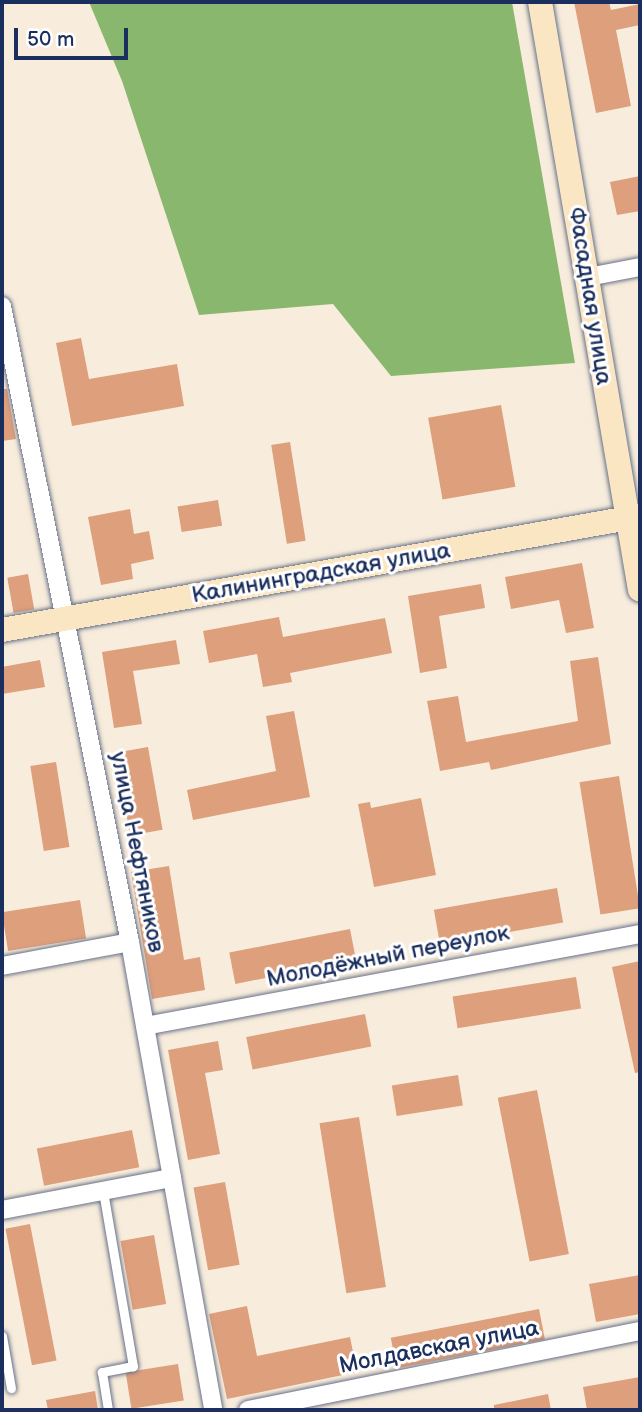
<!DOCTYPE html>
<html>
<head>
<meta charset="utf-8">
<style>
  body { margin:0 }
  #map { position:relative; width:642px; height:1412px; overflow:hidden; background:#f8eddc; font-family:"Balsamiq Sans",sans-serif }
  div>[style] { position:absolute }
  .forest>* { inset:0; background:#8ab76e }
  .building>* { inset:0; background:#dd9f7c; transform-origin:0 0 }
  .roads { filter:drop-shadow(0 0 2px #68728a) drop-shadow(0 0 2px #68728a) }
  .lane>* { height:9px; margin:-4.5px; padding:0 4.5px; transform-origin:4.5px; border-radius:4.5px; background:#fff }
  .street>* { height:18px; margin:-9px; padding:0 9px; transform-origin:9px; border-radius:9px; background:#fff }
  .secondary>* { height:24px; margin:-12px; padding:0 12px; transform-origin:12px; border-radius:12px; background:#fbe6c4 }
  span { translate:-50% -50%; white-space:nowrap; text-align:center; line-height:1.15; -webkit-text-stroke:6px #fff; paint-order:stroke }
  .street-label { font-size:23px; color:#1b2f5e }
  .frame { position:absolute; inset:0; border:4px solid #1b2f5e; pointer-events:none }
  .scale { position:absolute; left:14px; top:28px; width:114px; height:32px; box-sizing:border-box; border:4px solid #1b2f5e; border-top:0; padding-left:9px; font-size:21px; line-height:24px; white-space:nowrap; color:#1b2f5e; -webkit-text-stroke:5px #fff; paint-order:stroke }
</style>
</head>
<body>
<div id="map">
  <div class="forest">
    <div style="clip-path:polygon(89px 2px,512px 2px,575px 363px,391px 376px,333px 304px,199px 315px,122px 81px)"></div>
  </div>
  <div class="building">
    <div style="clip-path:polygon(574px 2px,609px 2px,611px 10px,640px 4px,640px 25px,616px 30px,631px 106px,596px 113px)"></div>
    <div style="clip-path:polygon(640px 176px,640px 211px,617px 215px,610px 182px)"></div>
    <div style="clip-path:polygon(81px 338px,89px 379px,177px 364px,184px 406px,72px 426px,56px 343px)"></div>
    <div style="clip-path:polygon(2px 389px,7px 389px,16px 439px,2px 441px)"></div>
    <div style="left:501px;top:405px;width:83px;height:74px;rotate:80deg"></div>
    <div style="left:290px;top:442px;width:100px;height:19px;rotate:81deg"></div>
    <div style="left:218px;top:500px;width:26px;height:41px;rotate:81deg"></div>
    <div style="clip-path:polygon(130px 509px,134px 534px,149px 531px,154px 559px,131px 564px,133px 579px,101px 585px,88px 517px)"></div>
    <div style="clip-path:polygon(582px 563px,594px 628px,566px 633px,559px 600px,511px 609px,505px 577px)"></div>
    <div style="left:28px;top:574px;width:36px;height:21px;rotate:80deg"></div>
    <div style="clip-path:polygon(481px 584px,485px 608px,439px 616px,447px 668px,420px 673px,408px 596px)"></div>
    <div style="clip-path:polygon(279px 617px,283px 637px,385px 618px,392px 653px,290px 673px,292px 682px,263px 687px,257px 654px,209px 663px,203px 631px)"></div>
    <div style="clip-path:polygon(176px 640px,180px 664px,133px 671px,142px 724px,114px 728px,102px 652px)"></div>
    <div style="clip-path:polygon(598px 657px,611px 744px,491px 770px,489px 762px,440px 771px,427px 701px,458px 696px,466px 742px,578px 721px,570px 661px)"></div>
    <div style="clip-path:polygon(40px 660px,45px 687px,2px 694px,2px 667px)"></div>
    <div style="clip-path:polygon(294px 711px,310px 797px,193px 820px,187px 790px,276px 771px,266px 716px)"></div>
    <div style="left:148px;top:747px;width:84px;height:33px;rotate:80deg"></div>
    <div style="left:56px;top:762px;width:86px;height:26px;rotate:81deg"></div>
    <div style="left:619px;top:776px;width:134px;height:40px;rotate:81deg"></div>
    <div style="clip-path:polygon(421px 798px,436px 875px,374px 887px,358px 804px,370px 802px,371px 808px)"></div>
    <div style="clip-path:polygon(169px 866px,184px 960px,200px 957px,205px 990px,152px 999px,131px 872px)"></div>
    <div style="left:557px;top:888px;width:35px;height:125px;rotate:80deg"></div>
    <div style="left:80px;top:900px;width:39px;height:79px;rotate:81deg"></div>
    <div style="left:350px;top:929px;width:32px;height:123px;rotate:79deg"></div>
    <div style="clip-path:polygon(640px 961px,640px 1072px,635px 1073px,612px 967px)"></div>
    <div style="left:576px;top:977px;width:32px;height:125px;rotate:81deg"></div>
    <div style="left:365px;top:1014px;width:33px;height:121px;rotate:79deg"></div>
    <div style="clip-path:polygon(218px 1041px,223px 1070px,205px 1073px,220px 1154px,188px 1160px,168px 1050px)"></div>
    <div style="left:458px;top:1075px;width:31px;height:67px;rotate:81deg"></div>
    <div style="left:537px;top:1090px;width:167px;height:40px;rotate:79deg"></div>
    <div style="left:359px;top:1117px;width:172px;height:40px;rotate:81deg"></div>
    <div style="left:132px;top:1130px;width:38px;height:97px;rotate:79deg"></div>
    <div style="left:225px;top:1182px;width:84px;height:32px;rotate:80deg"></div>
    <div style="left:30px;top:1224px;width:139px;height:25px;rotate:79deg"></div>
    <div style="left:154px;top:1235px;width:70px;height:34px;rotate:80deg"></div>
    <div style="clip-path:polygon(640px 1275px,640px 1314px,596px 1322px,589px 1284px)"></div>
    <div style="clip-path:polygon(247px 1306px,257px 1356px,350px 1337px,357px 1372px,227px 1399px,209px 1314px)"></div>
    <div style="left:539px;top:1309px;width:31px;height:151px;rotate:79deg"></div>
    <div style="left:178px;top:1364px;width:37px;height:53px;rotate:81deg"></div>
    <div style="clip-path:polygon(640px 1377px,640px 1410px,587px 1410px,583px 1387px)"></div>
    <div style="clip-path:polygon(95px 1391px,98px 1410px,48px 1410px,46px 1400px)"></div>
    <div style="clip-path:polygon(548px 1394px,551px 1410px,494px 1410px,494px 1405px)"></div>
  </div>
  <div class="roads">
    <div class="lane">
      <div style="left:103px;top:1191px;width:178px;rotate:80.3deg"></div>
      <div style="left:133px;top:1366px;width:32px;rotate:169deg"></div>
      <div style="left:102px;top:1372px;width:38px;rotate:81deg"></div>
      <div style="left:2px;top:1336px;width:53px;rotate:80.2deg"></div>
    </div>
    <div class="street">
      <div style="left:588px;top:277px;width:53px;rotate:-10.9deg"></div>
      <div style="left:2px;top:306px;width:649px;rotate:78.62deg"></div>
      <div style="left:130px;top:942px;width:475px;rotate:79.9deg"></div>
      <div style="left:2px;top:966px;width:130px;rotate:-10.6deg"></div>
      <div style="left:145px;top:1026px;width:503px;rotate:-10.53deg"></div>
      <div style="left:2px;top:1210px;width:173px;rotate:-10.7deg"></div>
      <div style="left:248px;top:1410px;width:400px;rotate:-11.4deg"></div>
    </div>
    <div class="secondary">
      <div style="left:540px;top:2px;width:596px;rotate:80.35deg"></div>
      <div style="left:2px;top:630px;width:648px;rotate:-10.13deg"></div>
    </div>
  </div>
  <div class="street-label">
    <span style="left:590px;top:296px;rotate:81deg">Фасадная улица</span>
    <span style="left:321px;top:573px;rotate:-10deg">Калининградская улица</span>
    <span style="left:137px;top:852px;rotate:79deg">улица Нефтяников</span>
    <span style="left:388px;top:956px;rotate:-11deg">Молодёжный переулок</span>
    <span style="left:439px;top:1347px;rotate:-11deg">Молдавская улица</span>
  </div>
  <div class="frame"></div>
  <div class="scale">50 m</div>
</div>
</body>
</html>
